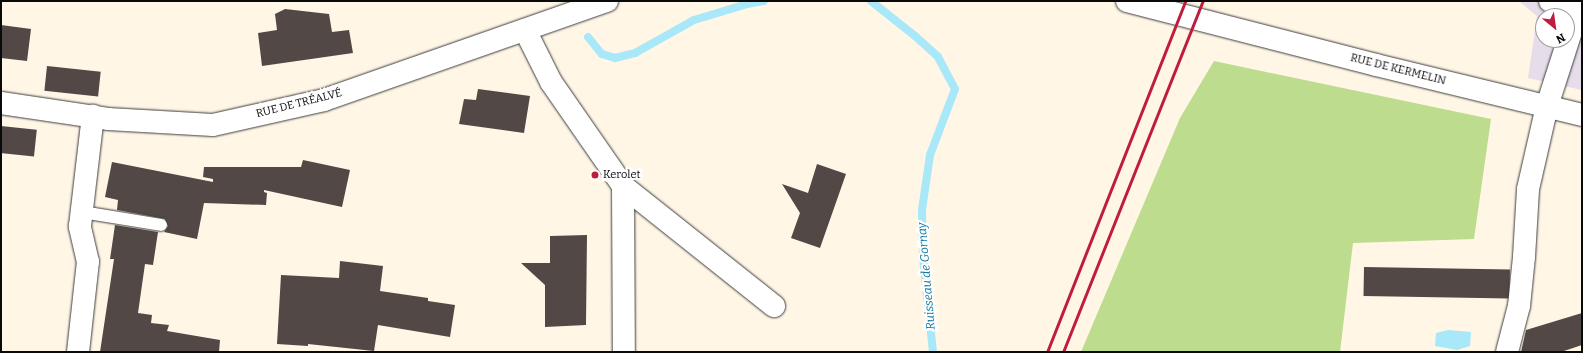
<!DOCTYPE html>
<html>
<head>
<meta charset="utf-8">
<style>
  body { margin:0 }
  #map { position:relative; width:1583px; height:353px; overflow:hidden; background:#fff6e6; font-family:Bitter,serif }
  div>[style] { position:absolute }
  .industrial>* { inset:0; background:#e6dcea }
  .forest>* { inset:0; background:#bddc8d }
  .water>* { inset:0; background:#a8e8f9 }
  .stream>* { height:8px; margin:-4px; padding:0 4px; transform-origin:4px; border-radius:4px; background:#a8e8f9 }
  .building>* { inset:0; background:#524845; transform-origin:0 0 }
  .roads { filter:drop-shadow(0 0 1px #3c3c3c) drop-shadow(0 0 1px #3c3c3c) }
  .service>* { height:12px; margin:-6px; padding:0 6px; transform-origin:6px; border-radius:6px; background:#fff }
  .minor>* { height:22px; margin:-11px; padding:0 11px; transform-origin:11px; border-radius:11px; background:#fff }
  .rail>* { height:3px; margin:-1.5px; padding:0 1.5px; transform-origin:1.5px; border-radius:1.5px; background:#bf1c3e }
  .dots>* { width:11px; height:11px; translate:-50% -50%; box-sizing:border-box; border:2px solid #fff; border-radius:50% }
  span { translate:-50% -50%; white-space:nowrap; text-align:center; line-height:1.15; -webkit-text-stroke:4px #fff; paint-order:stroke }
  .street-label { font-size:11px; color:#090909 }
  .poi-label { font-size:11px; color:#090909 }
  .left { translate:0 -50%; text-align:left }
  .water-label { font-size:12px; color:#0e789f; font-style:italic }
  .frame { position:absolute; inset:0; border:2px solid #090909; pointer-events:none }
  .north { position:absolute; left:1535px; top:8px; width:40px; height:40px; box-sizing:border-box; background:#fff; border:1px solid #9d9d9d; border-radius:50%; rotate:151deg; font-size:11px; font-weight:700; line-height:16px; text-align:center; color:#090909 }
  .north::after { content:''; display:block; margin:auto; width:14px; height:18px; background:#bf1c3e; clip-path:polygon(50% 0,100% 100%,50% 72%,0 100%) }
</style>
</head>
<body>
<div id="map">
  <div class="industrial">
    <div style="clip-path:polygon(evenodd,1519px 1px,1582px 1px,1582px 90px,1528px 78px,1537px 16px,1519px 1px,1543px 16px,1567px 16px,1567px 40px,1543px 40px,1543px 16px)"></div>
  </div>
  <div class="forest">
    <div style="clip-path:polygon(1214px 61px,1491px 119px,1474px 239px,1353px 243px,1340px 352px,1081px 352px,1180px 118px)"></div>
  </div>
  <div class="water">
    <div style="clip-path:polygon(1448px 330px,1471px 332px,1470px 346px,1457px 350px,1435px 346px,1436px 333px)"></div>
  </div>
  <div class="stream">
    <div style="left:871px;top:1px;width:56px;rotate:38.5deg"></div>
    <div style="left:915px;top:36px;width:31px;rotate:42deg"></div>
    <div style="left:938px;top:57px;width:36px;rotate:62deg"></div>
    <div style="left:955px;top:89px;width:71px;rotate:110.7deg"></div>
    <div style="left:930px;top:155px;width:56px;rotate:98.3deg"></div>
    <div style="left:922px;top:210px;width:47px;rotate:88.8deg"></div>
    <div style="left:923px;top:257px;width:96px;rotate:84deg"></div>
    <div style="left:588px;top:37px;width:22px;rotate:51deg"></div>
    <div style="left:602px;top:54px;width:14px;rotate:17deg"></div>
    <div style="left:615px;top:58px;width:21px;rotate:-14deg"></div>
    <div style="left:635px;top:53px;width:68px;rotate:-29.2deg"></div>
    <div style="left:694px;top:20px;width:55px;rotate:-16.8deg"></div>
    <div style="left:747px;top:4px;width:17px;rotate:-10deg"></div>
  </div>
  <div class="building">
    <div style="clip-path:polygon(285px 9px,329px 14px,332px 32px,349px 30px,353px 53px,262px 66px,258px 33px,277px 30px,275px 14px)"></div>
    <div style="clip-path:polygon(1px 25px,31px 29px,27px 61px,1px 58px)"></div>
    <div style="left:47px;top:66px;width:54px;height:25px;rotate:6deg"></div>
    <div style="clip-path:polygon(478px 89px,530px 96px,524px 133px,459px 124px,464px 99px,476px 100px)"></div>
    <div style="left:1px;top:126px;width:36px;height:27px;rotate:6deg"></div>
    <div style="clip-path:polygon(303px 160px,350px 170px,342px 207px,264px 190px,264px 192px,267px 193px,266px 205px,204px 203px,197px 239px,164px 232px,168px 226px,165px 219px,117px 210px,118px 200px,105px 197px,112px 162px,213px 182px,213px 179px,203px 177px,204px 167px,301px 167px)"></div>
    <div style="clip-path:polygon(817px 164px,846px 174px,820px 248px,791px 238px,800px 213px,782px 184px,808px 193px)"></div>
    <div style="clip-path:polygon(115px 225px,158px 232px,153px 265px,145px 264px,138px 313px,152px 315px,151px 323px,169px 325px,167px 331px,220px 340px,219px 352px,100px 352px,114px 259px,110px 259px)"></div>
    <div style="clip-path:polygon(587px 235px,586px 325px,545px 327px,545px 285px,521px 263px,550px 263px,550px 236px)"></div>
    <div style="clip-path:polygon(340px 261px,383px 266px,380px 291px,428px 298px,428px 301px,455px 305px,450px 337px,378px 325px,374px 351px,308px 344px,308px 346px,277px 344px,281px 275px,339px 278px)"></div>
    <div style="left:1364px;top:267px;width:146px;height:29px;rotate:1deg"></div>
    <div style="clip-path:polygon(1582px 313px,1582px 345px,1561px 352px,1521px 352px,1526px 330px)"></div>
  </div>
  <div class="roads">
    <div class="service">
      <div style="left:82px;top:212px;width:80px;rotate:9.3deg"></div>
    </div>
    <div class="minor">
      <div style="left:1127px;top:1px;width:257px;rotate:14.4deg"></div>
      <div style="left:1376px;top:65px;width:212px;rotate:13.6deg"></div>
      <div style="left:1550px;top:1px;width:30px;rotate:24deg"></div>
      <div style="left:525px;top:30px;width:58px;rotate:63.4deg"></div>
      <div style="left:551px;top:82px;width:126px;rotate:55.3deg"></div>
      <div style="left:623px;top:186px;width:193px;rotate:38.5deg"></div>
      <div style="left:1px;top:103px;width:108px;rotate:8.5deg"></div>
      <div style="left:108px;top:119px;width:105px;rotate:3.3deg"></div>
      <div style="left:213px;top:125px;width:114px;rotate:-12.7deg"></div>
      <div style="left:324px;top:100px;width:300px;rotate:-19.3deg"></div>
      <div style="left:623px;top:186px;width:166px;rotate:89.7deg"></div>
      <div style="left:78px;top:352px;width:91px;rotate:-83.7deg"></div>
      <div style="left:88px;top:262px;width:37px;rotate:-103deg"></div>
      <div style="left:80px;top:226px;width:111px;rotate:-83.3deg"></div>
      <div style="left:1507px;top:352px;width:48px;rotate:-75.4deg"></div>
      <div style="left:1519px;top:306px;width:49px;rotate:-84.2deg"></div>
      <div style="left:1524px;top:257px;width:68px;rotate:-86.6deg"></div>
      <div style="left:1528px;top:189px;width:85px;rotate:-77.1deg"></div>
      <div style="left:1547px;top:106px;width:98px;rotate:-72.1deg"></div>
      <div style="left:1577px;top:13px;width:5px;rotate:-11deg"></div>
    </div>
  </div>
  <div class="rail">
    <div style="left:1047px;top:352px;width:377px;rotate:-68.5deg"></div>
    <div style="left:1063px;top:352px;width:378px;rotate:-68.3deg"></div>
  </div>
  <div class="dots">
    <div style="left:595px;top:175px;background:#bf1c3e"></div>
  </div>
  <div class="street-label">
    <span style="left:1398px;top:70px;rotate:14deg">RUE DE KERMELIN</span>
    <span style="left:299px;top:104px;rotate:-14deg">RUE DE TRÉALVÉ</span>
  </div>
  <div class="poi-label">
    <span class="left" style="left:603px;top:175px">Kerolet</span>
  </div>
  <div class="water-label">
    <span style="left:927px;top:276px;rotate:-95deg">Ruisseau de Gornay</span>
  </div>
  <div class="frame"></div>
  <div class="north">N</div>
</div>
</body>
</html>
